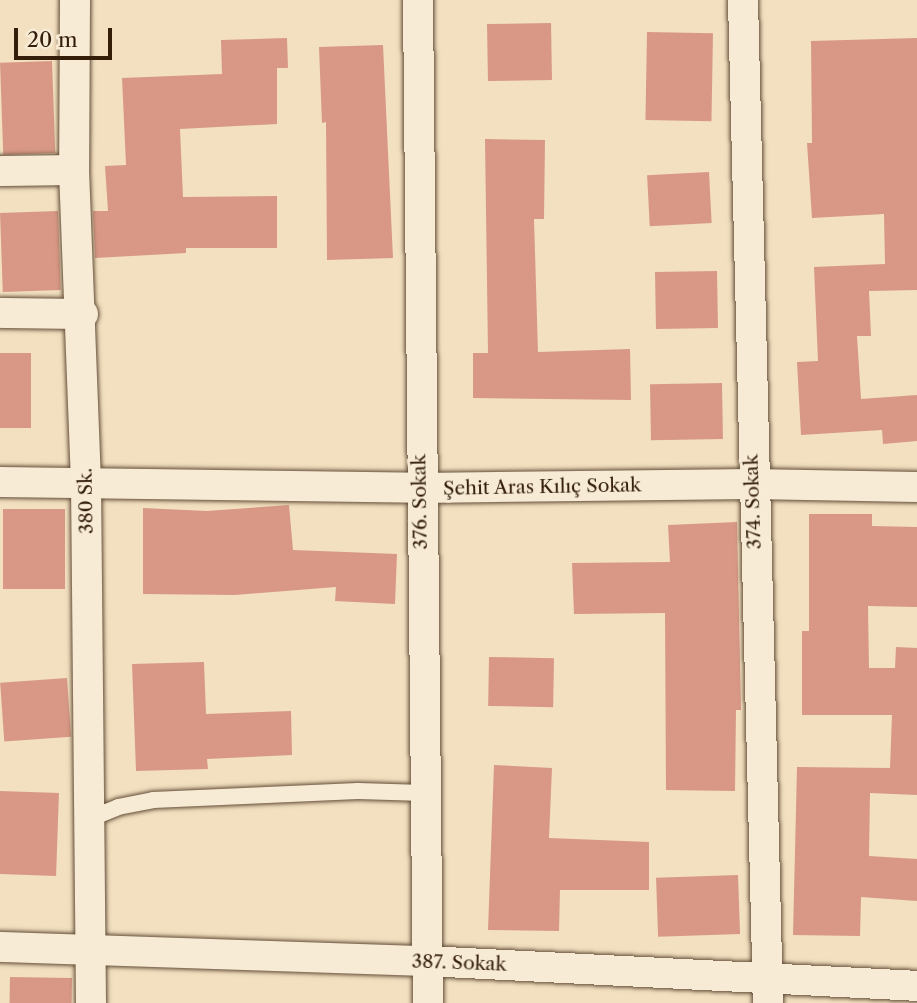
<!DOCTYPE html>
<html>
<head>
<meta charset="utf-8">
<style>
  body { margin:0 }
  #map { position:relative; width:917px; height:1003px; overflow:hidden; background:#f2e0c0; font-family:"Libre Caslon Text",serif }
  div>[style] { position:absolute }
  .building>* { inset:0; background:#d89885; transform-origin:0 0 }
  .roads { filter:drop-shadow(0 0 2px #644e38) drop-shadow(0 0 2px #644e38) }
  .service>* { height:16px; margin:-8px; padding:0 8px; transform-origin:8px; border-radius:8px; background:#f7ebd6 }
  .minor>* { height:30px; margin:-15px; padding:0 15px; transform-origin:15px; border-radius:15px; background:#f7ebd6 }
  span { translate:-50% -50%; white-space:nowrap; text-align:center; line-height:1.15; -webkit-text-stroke:6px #f7ebd6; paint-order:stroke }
  .street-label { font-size:19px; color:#341e0a }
  .scale { position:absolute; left:14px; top:28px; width:98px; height:32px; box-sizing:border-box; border:4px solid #341e0a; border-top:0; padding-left:9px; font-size:21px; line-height:24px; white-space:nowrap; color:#341e0a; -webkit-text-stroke:5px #f7ebd6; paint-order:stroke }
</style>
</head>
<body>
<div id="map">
  <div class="building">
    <div style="left:551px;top:23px;width:57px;height:64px;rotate:89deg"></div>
    <div style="left:647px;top:32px;width:66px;height:88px;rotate:1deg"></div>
    <div style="clip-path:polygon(287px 38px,288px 68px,277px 68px,277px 124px,180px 129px,183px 197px,277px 196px,277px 248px,186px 248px,186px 253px,95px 258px,93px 211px,108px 211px,105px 166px,126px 165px,122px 78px,222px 74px,221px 40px)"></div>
    <div style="clip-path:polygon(917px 38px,917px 290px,869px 291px,871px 336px,857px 336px,861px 399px,917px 395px,917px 441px,883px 444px,882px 430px,801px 435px,797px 362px,818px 361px,814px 267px,885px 264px,884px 214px,812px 218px,807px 143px,812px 143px,811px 41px)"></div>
    <div style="clip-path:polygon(383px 45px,393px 258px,327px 260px,326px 122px,322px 123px,319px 47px)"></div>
    <div style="left:52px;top:61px;width:92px;height:52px;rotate:88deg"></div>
    <div style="clip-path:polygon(485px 139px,545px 140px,544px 219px,534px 219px,538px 352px,630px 349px,631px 400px,473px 398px,473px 353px,488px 353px)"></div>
    <div style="left:709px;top:172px;width:51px;height:62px;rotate:87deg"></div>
    <div style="left:58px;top:211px;width:79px;height:58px;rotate:88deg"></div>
    <div style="left:717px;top:271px;width:57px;height:62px;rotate:89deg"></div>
    <div style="left:0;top:353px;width:31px;height:75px"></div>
    <div style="left:722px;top:383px;width:56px;height:72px;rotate:89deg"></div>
    <div style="clip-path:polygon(289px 505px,293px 550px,397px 554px,395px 604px,335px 601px,336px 587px,235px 595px,143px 594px,143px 508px,207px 511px)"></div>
    <div style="left:3px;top:509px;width:62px;height:80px"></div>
    <div style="clip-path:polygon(809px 514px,872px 514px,872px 526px,917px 527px,917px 607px,868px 606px,869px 668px,895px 668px,896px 647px,917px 648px,917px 795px,870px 793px,869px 856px,917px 859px,917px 901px,861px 897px,860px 936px,793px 935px,797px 767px,890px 768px,892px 715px,802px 715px,802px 631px,809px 631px)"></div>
    <div style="clip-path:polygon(737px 522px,741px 710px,736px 710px,735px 791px,666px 790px,665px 613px,574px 614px,572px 563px,670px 562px,668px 525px)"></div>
    <div style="left:489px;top:657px;width:65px;height:49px;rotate:1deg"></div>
    <div style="clip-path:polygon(204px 662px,206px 714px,291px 711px,292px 755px,207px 759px,208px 769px,136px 771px,132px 664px)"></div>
    <div style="left:67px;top:678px;width:59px;height:67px;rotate:86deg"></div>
    <div style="clip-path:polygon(494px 765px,552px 768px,549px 838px,649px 842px,649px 890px,560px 890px,559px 931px,488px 930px)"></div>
    <div style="left:0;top:791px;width:59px;height:83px;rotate:2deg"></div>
    <div style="left:738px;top:875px;width:59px;height:82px;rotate:88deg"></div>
    <div style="left:10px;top:977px;width:62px;height:26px;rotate:1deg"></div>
  </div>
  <div class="roads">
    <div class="service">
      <div style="left:89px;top:819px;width:31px;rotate:-22deg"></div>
      <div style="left:118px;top:807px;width:36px;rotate:-11deg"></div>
      <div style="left:153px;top:800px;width:205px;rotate:-2.5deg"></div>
      <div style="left:358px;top:791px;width:66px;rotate:1.7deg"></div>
    </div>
    <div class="minor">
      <div style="left:75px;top:0;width:170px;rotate:90.3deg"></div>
      <div style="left:74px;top:170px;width:312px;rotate:87.8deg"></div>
      <div style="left:86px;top:482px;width:521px;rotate:89.45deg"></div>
      <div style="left:418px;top:0;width:1003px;rotate:89.43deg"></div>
      <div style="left:743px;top:0;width:1003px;rotate:88.57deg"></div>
      <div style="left:0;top:171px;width:74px;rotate:-0.8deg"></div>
      <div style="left:0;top:313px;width:83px;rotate:0.7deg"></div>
      <div style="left:0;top:482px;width:420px;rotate:0.8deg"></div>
      <div style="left:420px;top:488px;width:332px;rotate:-0.7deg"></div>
      <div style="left:752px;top:484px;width:165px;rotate:1deg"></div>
      <div style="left:0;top:947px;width:426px;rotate:1.9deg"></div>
      <div style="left:426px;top:961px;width:492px;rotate:2.9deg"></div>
    </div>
  </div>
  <div class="street-label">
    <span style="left:542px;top:487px;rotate:-1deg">Şehit Aras Kılıç Sokak</span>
    <span style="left:86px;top:501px;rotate:-91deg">380 Sk.</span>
    <span style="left:420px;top:502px;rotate:-91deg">376. Sokak</span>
    <span style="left:753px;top:502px;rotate:-92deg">374. Sokak</span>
    <span style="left:459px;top:963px;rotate:2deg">387. Sokak</span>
  </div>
  <div class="scale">20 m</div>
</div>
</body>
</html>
